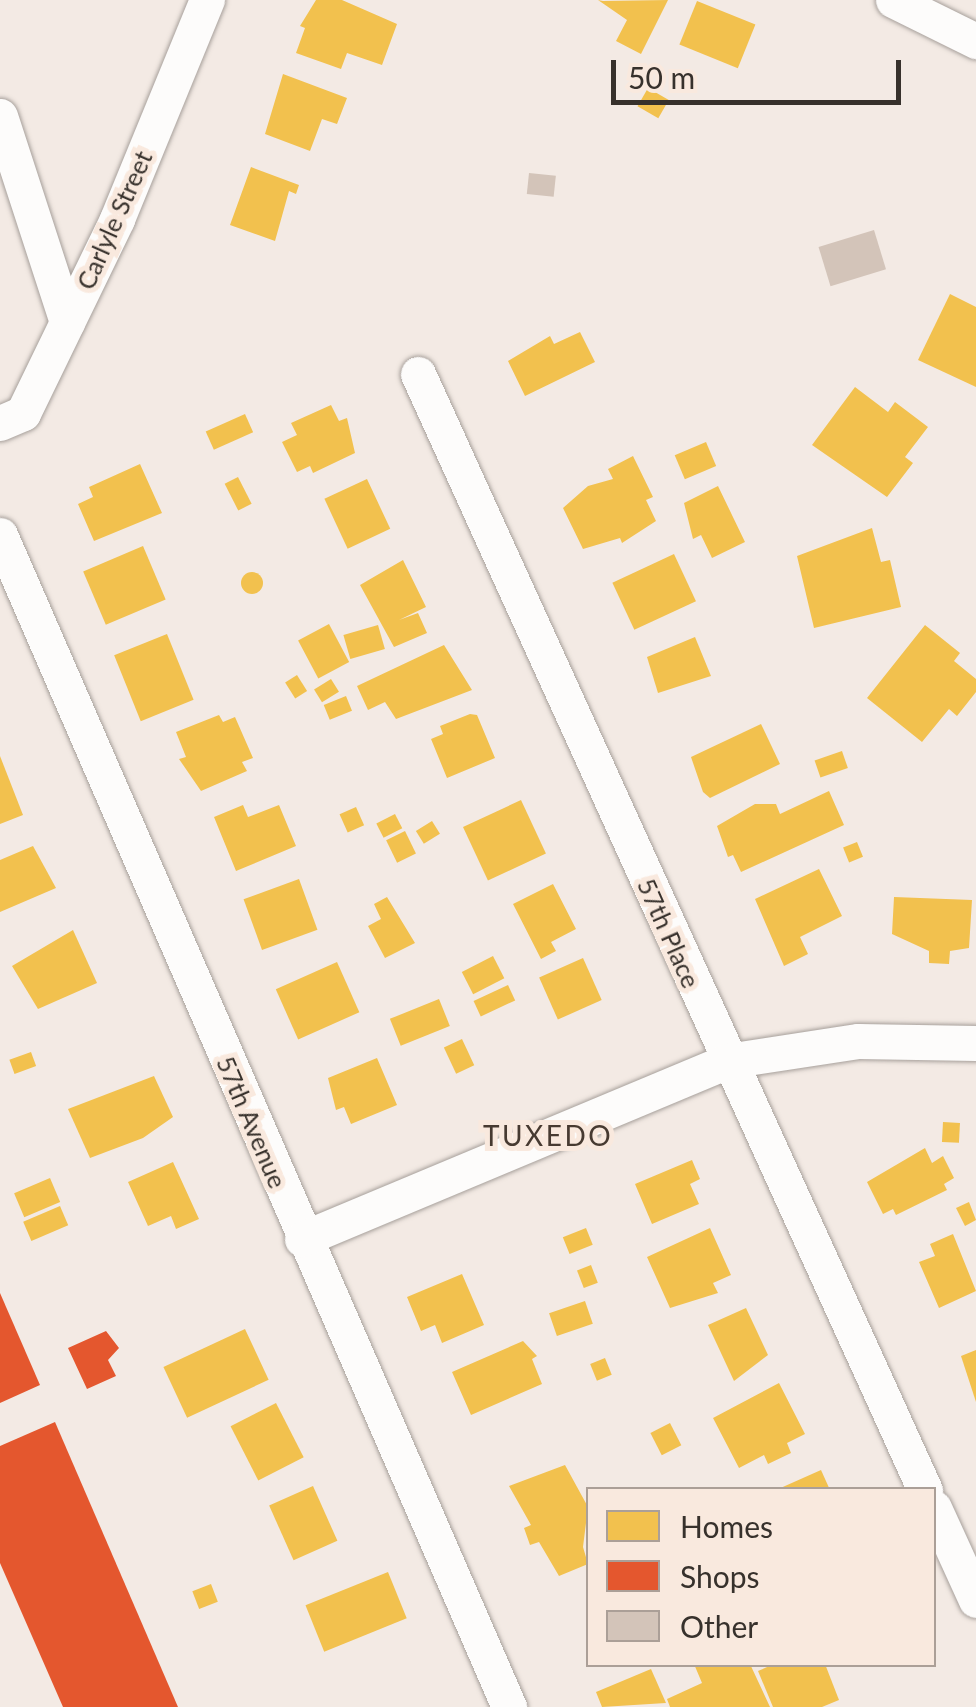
<!DOCTYPE html>
<html>
<head>
<meta charset="utf-8">
<style>
  body { margin:0 }
  #map { position:relative; width:976px; height:1707px; overflow:hidden; background:#f3eae4; font-family:Lato,sans-serif }
  div>[style] { position:absolute }
  .homes>* { inset:0; background:#f2c14e; transform-origin:0 0 }
  .round { border-radius:50% }
  .shops>* { inset:0; background:#e4572e }
  .building>* { inset:0; background:#d3c4b9; transform-origin:0 0 }
  .roads { filter:drop-shadow(0 0 2px #a7a09b) drop-shadow(0 0 2px #a7a09b) }
  .minor>* { height:35px; margin:-17.5px; padding:0 17.5px; transform-origin:17.5px; border-radius:17.5px; background:#fdfcfb }
  span { translate:-50% -50%; white-space:nowrap; text-align:center; line-height:1.15; -webkit-text-stroke:10px #f9e9de; paint-order:stroke }
  .street-label { font-size:25px; color:#37312c }
  .neighbourhood-label { font-size:28px; color:#473a31; letter-spacing:2.5px }
  .legend { position:absolute; left:586px; top:1487px; width:350px; height:180px; box-sizing:border-box; background:#f9e9de; border:2px solid #ab9f97; margin:0; padding:12px 18px; list-style:none; font-size:30px; color:#37312c }
  .legend li { display:flex; align-items:center; gap:20px; height:50px }
  .legend b { width:50px; border:2px solid #ab9f97 }
  .scale { position:absolute; left:611px; top:60px; width:290px; height:45px; box-sizing:border-box; border:5px solid #37312c; border-top:0; padding-left:12px; font-size:30px; line-height:35px; white-space:nowrap; color:#37312c; -webkit-text-stroke:8px #f9e9de; paint-order:stroke }
</style>
</head>
<body>
<div id="map">
  <div class="homes">
    <div style="clip-path:polygon(316px 0,342px 0,397px 24px,382px 65px,347px 53px,341px 69px,296px 53px,305px 28px,300px 26px)"></div>
    <div style="clip-path:polygon(598px 0,603px 1px,668px 0,641px 54px,616px 41px,627px 20px)"></div>
    <div style="left:697px;top:1px;width:63px;height:47px;rotate:22deg"></div>
    <div style="clip-path:polygon(283px 74px,347px 98px,337px 124px,322px 119px,310px 151px,265px 134px)"></div>
    <div style="left:648px;top:88px;width:24px;height:21px;rotate:30deg"></div>
    <div style="clip-path:polygon(251px 167px,299px 185px,296px 194px,289px 191px,275px 241px,230px 225px)"></div>
    <div style="clip-path:polygon(950px 294px,976px 307px,976px 387px,918px 360px)"></div>
    <div style="clip-path:polygon(580px 332px,595px 362px,525px 396px,508px 361px,550px 336px,554px 344px)"></div>
    <div style="clip-path:polygon(855px 387px,888px 412px,895px 402px,928px 427px,905px 457px,913px 463px,887px 497px,812px 445px)"></div>
    <div style="clip-path:polygon(331px 405px,339px 421px,347px 418px,355px 453px,313px 473px,310px 466px,297px 472px,282px 442px,297px 435px,291px 423px)"></div>
    <div style="left:245px;top:414px;width:20px;height:43px;rotate:66deg"></div>
    <div style="left:706px;top:442px;width:26px;height:34px;rotate:67deg"></div>
    <div style="clip-path:polygon(633px 456px,653px 497px,646px 500px,656px 521px,622px 543px,620px 538px,583px 549px,563px 508px,588px 486px,613px 479px,608px 469px)"></div>
    <div style="clip-path:polygon(140px 464px,162px 513px,94px 541px,78px 504px,93px 497px,89px 487px)"></div>
    <div style="left:238px;top:477px;width:30px;height:15px;rotate:63deg"></div>
    <div style="left:367px;top:479px;width:55px;height:47px;rotate:65deg"></div>
    <div style="clip-path:polygon(718px 486px,745px 542px,712px 558px,701px 535px,693px 539px,684px 503px)"></div>
    <div style="clip-path:polygon(872px 528px,881px 562px,890px 560px,901px 607px,814px 628px,797px 556px)"></div>
    <div style="left:143px;top:546px;width:58px;height:65px;rotate:67deg"></div>
    <div style="left:674px;top:554px;width:52px;height:68px;rotate:65deg"></div>
    <div style="clip-path:polygon(403px 560px,426px 607px,399px 620px,418px 613px,427px 633px,394px 647px,360px 585px)"></div>
    <div class="round" style="left:241px;top:572px;width:22px;height:22px"></div>
    <div style="left:329px;top:624px;width:43px;height:35px;rotate:62deg"></div>
    <div style="left:378px;top:625px;width:25px;height:36px;rotate:74deg"></div>
    <div style="clip-path:polygon(925px 625px,960px 653px,954px 661px,976px 679px,976px 692px,957px 716px,949px 709px,922px 742px,867px 698px)"></div>
    <div style="left:167px;top:634px;width:71px;height:57px;rotate:68deg"></div>
    <div style="clip-path:polygon(695px 637px,711px 676px,658px 693px,647px 657px)"></div>
    <div style="clip-path:polygon(444px 645px,472px 690px,396px 719px,385px 702px,368px 710px,357px 686px)"></div>
    <div style="left:297px;top:675px;width:19px;height:14px;rotate:58deg"></div>
    <div style="left:331px;top:679px;width:15px;height:20px;rotate:58deg"></div>
    <div style="left:346px;top:696px;width:16px;height:24px;rotate:68deg"></div>
    <div style="clip-path:polygon(470px 714px,477px 715px,495px 758px,447px 778px,431px 739px,443px 734px,440px 726px)"></div>
    <div style="clip-path:polygon(219px 715px,223px 722px,235px 717px,253px 758px,242px 762px,247px 771px,201px 791px,179px 759px,186px 757px,176px 732px)"></div>
    <div style="clip-path:polygon(761px 724px,780px 764px,710px 798px,703px 792px,691px 757px)"></div>
    <div style="left:842px;top:751px;width:18px;height:29px;rotate:71deg"></div>
    <div style="clip-path:polygon(0 756px,23px 815px,0 824px)"></div>
    <div style="clip-path:polygon(829px 791px,844px 825px,741px 872px,733px 855px,728px 857px,717px 826px,755px 804px,776px 804px,780px 814px)"></div>
    <div style="left:521px;top:800px;width:59px;height:64px;rotate:65deg"></div>
    <div style="clip-path:polygon(243px 805px,248px 817px,279px 805px,296px 846px,236px 871px,214px 817px)"></div>
    <div style="left:356px;top:807px;width:20px;height:18px;rotate:66deg"></div>
    <div style="left:395px;top:814px;width:16px;height:21px;rotate:63deg"></div>
    <div style="left:432px;top:821px;width:15px;height:19px;rotate:58deg"></div>
    <div style="left:405px;top:831px;width:25px;height:21px;rotate:64deg"></div>
    <div style="left:857px;top:842px;width:16px;height:15px;rotate:68deg"></div>
    <div style="clip-path:polygon(33px 846px,56px 888px,0 912px,0 860px)"></div>
    <div style="clip-path:polygon(819px 869px,842px 916px,800px 937px,808px 954px,784px 966px,755px 899px)"></div>
    <div style="left:299px;top:879px;width:54px;height:59px;rotate:70deg"></div>
    <div style="clip-path:polygon(553px 884px,576px 929px,551px 942px,556px 951px,541px 959px,513px 904px)"></div>
    <div style="clip-path:polygon(387px 897px,415px 943px,385px 958px,368px 926px,381px 919px,374px 904px)"></div>
    <div style="clip-path:polygon(894px 897px,972px 900px,969px 948px,950px 951px,949px 964px,929px 963px,929px 951px,892px 934px)"></div>
    <div style="clip-path:polygon(73px 930px,97px 983px,38px 1009px,12px 966px)"></div>
    <div style="left:493px;top:956px;width:25px;height:35px;rotate:63deg"></div>
    <div style="left:583px;top:958px;width:46px;height:48px;rotate:66deg"></div>
    <div style="left:337px;top:962px;width:55px;height:67px;rotate:66deg"></div>
    <div style="left:508px;top:985px;width:17px;height:38px;rotate:65deg"></div>
    <div style="left:439px;top:999px;width:29px;height:53px;rotate:68deg"></div>
    <div style="left:462px;top:1039px;width:29px;height:20px;rotate:65deg"></div>
    <div style="left:31px;top:1052px;width:15px;height:23px;rotate:70deg"></div>
    <div style="clip-path:polygon(377px 1058px,397px 1105px,351px 1124px,344px 1107px,336px 1110px,328px 1078px)"></div>
    <div style="clip-path:polygon(154px 1076px,173px 1117px,143px 1138px,90px 1158px,68px 1109px)"></div>
    <div style="left:943px;top:1122px;width:17px;height:20px;rotate:3deg"></div>
    <div style="clip-path:polygon(925px 1148px,932px 1163px,943px 1156px,954px 1178px,944px 1184px,947px 1190px,896px 1215px,893px 1209px,883px 1214px,867px 1182px)"></div>
    <div style="clip-path:polygon(692px 1160px,700px 1179px,690px 1184px,699px 1204px,652px 1224px,635px 1184px)"></div>
    <div style="clip-path:polygon(173px 1162px,199px 1219px,176px 1229px,171px 1216px,148px 1226px,128px 1182px)"></div>
    <div style="left:50px;top:1178px;width:26px;height:39px;rotate:67deg"></div>
    <div style="clip-path:polygon(969px 1202px,976px 1220px,965px 1226px,956px 1208px)"></div>
    <div style="left:60px;top:1206px;width:21px;height:40px;rotate:67deg"></div>
    <div style="left:586px;top:1228px;width:18px;height:25px;rotate:68deg"></div>
    <div style="clip-path:polygon(710px 1228px,731px 1275px,713px 1283px,718px 1293px,670px 1308px,647px 1257px)"></div>
    <div style="clip-path:polygon(953px 1234px,976px 1291px,939px 1308px,919px 1262px,935px 1256px,930px 1244px)"></div>
    <div style="left:591px;top:1265px;width:19px;height:15px;rotate:69deg"></div>
    <div style="clip-path:polygon(462px 1274px,484px 1325px,442px 1343px,435px 1325px,421px 1331px,407px 1297px)"></div>
    <div style="left:585px;top:1301px;width:24px;height:38px;rotate:71deg"></div>
    <div style="clip-path:polygon(746px 1308px,768px 1355px,734px 1381px,708px 1325px)"></div>
    <div style="left:245px;top:1329px;width:56px;height:90px;rotate:65deg"></div>
    <div style="clip-path:polygon(523px 1341px,537px 1356px,532px 1359px,542px 1384px,471px 1415px,452px 1372px)"></div>
    <div style="clip-path:polygon(976px 1350px,976px 1402px,961px 1356px)"></div>
    <div style="left:605px;top:1358px;width:18px;height:16px;rotate:68deg"></div>
    <div style="clip-path:polygon(779px 1383px,805px 1434px,787px 1443px,791px 1453px,768px 1464px,764px 1455px,739px 1468px,713px 1418px)"></div>
    <div style="left:276px;top:1403px;width:61px;height:51px;rotate:63deg"></div>
    <div style="left:670px;top:1423px;width:25px;height:22px;rotate:63deg"></div>
    <div style="clip-path:polygon(565px 1465px,588px 1507px,583px 1547px,588px 1564px,559px 1576px,539px 1542px,530px 1545px,524px 1528px,531px 1525px,509px 1486px)"></div>
    <div style="clip-path:polygon(821px 1470px,830px 1490px,776px 1490px)"></div>
    <div style="left:313px;top:1486px;width:60px;height:48px;rotate:66deg"></div>
    <div style="left:388px;top:1572px;width:50px;height:89px;rotate:68deg"></div>
    <div style="left:211px;top:1584px;width:19px;height:20px;rotate:69deg"></div>
    <div style="clip-path:polygon(694px 1664px,750px 1664px,770px 1707px,670px 1707px,667px 1699px,702px 1683px)"></div>
    <div style="clip-path:polygon(774px 1664px,825px 1664px,839px 1700px,822px 1707px,773px 1707px,758px 1671px)"></div>
    <div style="clip-path:polygon(651px 1669px,666px 1703px,602px 1707px,596px 1692px)"></div>
  </div>
  <div class="shops">
    <div style="clip-path:polygon(0 1293px,40px 1385px,0 1403px)"></div>
    <div style="clip-path:polygon(106px 1331px,119px 1348px,108px 1360px,116px 1376px,87px 1389px,68px 1348px)"></div>
    <div style="clip-path:polygon(55px 1422px,178px 1707px,63px 1707px,0 1563px,0 1446px)"></div>
  </div>
  <div class="building">
    <div style="left:529px;top:173px;width:27px;height:21px;rotate:6deg"></div>
    <div style="left:874px;top:230px;width:41px;height:58px;rotate:73deg"></div>
  </div>
  <div class="roads">
    <div class="minor">
      <div style="left:893px;top:0;width:93px;rotate:26.3deg"></div>
      <div style="left:0;top:116px;width:217px;rotate:72deg"></div>
      <div style="left:418px;top:374px;width:1226px;rotate:65.57deg"></div>
      <div style="left:0;top:423px;width:25px;rotate:-23deg"></div>
      <div style="left:23px;top:413px;width:216px;rotate:-64.1deg"></div>
      <div style="left:117px;top:219px;width:237px;rotate:-67.7deg"></div>
      <div style="left:0;top:535px;width:1278px;rotate:66.52deg"></div>
      <div style="left:302px;top:1239px;width:461px;rotate:-22.7deg"></div>
      <div style="left:727px;top:1061px;width:133px;rotate:-8.7deg"></div>
      <div style="left:858px;top:1041px;width:118px;rotate:1deg"></div>
      <div style="left:934px;top:1508px;width:101px;rotate:65.5deg"></div>
    </div>
  </div>
  <div class="street-label">
    <span style="left:114px;top:220px;rotate:-66deg">Carlyle Street</span>
    <span style="left:669px;top:933px;rotate:66deg">57th Place</span>
    <span style="left:252px;top:1122px;rotate:67deg">57th Avenue</span>
  </div>
  <div class="neighbourhood-label">
    <span style="left:548px;top:1135px">TUXEDO</span>
  </div>
  <ul class="legend">
  <li><b style="height:28px;background:#f2c14e"></b>Homes</li>
  <li><b style="height:28px;background:#e4572e"></b>Shops</li>
  <li><b style="height:28px;background:#d3c4b9"></b>Other</li>
  </ul>
  <div class="scale">50 m</div>
</div>
</body>
</html>
